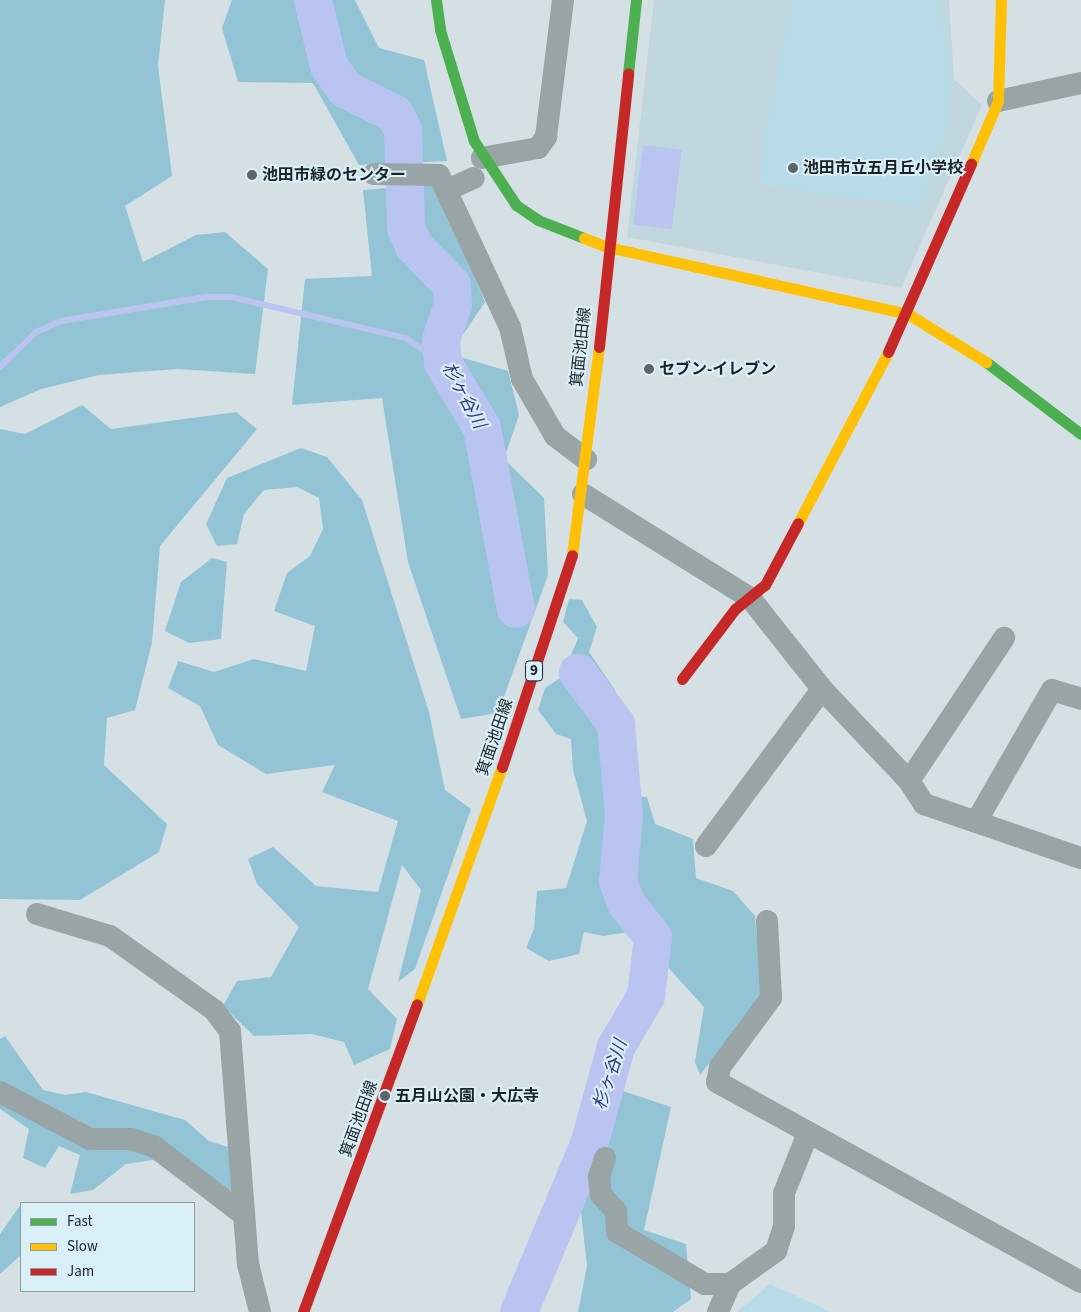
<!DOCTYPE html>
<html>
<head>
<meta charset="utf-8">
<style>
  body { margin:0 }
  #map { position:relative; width:1081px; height:1312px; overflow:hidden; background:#d4e0e4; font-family:"Source Sans 3","Noto Sans JP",sans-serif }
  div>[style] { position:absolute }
  .built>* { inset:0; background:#c1d7df }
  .green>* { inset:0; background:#b8dbe8 }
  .forest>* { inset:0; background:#93c4d5 }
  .water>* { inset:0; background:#bac4f0; transform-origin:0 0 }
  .stream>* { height:6px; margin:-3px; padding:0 3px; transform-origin:3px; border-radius:3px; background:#bac4f0 }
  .river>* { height:38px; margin:-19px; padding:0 19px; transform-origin:19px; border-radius:19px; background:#bac4f0 }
  .street>* { height:22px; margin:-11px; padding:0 11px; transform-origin:11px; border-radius:11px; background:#98a4a5 }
  .fast>* { height:11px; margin:-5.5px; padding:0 5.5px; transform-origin:5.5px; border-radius:5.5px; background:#4caf50 }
  .slow>* { height:11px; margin:-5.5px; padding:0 5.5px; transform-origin:5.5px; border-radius:5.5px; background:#ffc107 }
  .jam>* { height:11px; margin:-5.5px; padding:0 5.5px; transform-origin:5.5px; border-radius:5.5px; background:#c62828 }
  .dots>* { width:14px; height:14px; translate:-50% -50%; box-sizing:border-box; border:2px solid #daf0f9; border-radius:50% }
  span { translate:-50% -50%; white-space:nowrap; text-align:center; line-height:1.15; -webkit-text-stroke:4px #daf0f9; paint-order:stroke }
  .shield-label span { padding:1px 4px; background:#daf0f9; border:1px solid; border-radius:4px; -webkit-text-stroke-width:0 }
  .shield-label { font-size:15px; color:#1b2327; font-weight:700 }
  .poi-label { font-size:16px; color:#1b2327; font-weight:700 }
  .left { translate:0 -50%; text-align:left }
  .street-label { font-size:16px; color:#1b2327 }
  .water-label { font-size:18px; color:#34357c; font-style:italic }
  .legend { position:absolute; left:20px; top:1202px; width:175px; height:90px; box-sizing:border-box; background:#daf0f9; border:1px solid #8e9ea5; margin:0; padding:6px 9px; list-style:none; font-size:15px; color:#1b2327 }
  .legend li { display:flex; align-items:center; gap:10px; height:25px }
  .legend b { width:25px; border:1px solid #8e9ea5 }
</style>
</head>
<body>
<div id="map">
  <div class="built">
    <div style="clip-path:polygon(654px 0,949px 0,954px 79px,982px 105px,901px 288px,627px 237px)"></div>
  </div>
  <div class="green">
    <div style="clip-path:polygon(792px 0,939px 0,951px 82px,944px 141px,919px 207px,760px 185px,765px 135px)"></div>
    <div style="clip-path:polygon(770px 1284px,831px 1312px,737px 1312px)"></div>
  </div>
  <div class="forest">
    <div style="clip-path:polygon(0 0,165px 0,158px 66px,172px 176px,125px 206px,143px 262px,196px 235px,225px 232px,268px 269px,255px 374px,177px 369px,99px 375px,41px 389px,0 407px)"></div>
    <div style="clip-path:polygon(232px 0,355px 0,379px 48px,424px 60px,447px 161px,359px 165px,313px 83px,238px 82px,222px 28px)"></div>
    <div style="clip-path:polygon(436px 184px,485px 302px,450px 354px,508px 371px,519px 415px,504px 459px,544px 498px,548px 575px,498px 713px,461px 719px,408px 562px,382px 398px,292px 405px,305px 279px,372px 276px,363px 190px)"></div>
    <div style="clip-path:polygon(82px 405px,111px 429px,236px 412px,257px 429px,160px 546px,152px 643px,135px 710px,107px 718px,104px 765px,167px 824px,159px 852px,80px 900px,0 899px,0 429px,25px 434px)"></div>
    <div style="clip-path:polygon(301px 448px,327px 457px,362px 500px,429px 712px,445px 790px,471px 809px,415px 969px,398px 982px,421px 890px,402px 865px,368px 989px,397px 1019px,390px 1049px,354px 1065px,344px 1042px,312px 1034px,254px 1036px,223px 1006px,237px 981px,271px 977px,299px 927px,257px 884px,248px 859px,273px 847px,316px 886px,378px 892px,398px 821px,322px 792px,335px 765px,266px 774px,218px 745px,200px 706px,168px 688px,178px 661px,214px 672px,254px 659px,306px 671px,315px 626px,274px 611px,287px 573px,310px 556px,323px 529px,319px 498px,297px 487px,264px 490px,244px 514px,237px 544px,217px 546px,206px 524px,227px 478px)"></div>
    <div style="clip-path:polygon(212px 558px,227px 562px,221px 639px,189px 643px,165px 631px,181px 582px)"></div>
    <div style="clip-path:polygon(569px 599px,582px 600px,597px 627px,589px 652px,615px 690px,630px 796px,647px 797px,655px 824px,693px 839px,696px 878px,733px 891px,755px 916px,762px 997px,700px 1075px,695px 1062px,704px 1007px,635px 931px,603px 936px,584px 932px,579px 954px,549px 961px,526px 948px,534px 929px,537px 891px,566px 888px,587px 821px,573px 770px,571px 739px,556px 734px,538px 710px,545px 688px,562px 677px,578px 638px,563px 622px)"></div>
    <div style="clip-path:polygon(5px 1036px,43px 1090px,65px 1095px,86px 1092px,185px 1120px,209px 1141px,228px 1147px,236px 1190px,219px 1191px,153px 1160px,126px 1164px,93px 1190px,70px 1194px,80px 1155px,59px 1146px,45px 1168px,23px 1158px,29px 1129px,0 1109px,0 1039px)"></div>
    <div style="clip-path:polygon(620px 1090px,671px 1107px,644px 1230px,686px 1244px,691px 1299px,673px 1312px,578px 1312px,587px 1266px,580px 1203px)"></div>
    <div style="clip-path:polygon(21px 1204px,21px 1255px,0 1274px,0 1234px)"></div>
  </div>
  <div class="water">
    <div style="left:643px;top:145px;width:39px;height:80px;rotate:7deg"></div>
  </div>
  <div class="stream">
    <div style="left:0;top:367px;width:50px;rotate:-44.2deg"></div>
    <div style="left:36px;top:332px;width:27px;rotate:-24deg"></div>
    <div style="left:61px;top:321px;width:147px;rotate:-9.4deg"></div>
    <div style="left:206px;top:297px;width:25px"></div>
    <div style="left:231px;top:297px;width:180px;rotate:13.2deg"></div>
    <div style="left:406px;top:338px;width:45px;rotate:34deg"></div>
  </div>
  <div class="river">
    <div style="left:313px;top:0;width:68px;rotate:76.4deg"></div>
    <div style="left:329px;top:66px;width:28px;rotate:55deg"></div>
    <div style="left:345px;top:89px;width:56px;rotate:26.6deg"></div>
    <div style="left:395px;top:114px;width:18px;rotate:63deg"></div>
    <div style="left:403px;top:130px;width:98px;rotate:88.2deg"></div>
    <div style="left:406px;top:228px;width:20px;rotate:66deg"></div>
    <div style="left:414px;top:246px;width:54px;rotate:45.7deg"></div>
    <div style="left:452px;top:285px;width:20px;rotate:87deg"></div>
    <div style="left:453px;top:305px;width:37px;rotate:109deg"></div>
    <div style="left:441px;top:340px;width:23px;rotate:85deg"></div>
    <div style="left:443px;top:363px;width:76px;rotate:59deg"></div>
    <div style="left:482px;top:428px;width:184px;rotate:79.4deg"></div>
    <div style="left:519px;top:1312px;width:181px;rotate:-67.3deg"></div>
    <div style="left:589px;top:1145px;width:102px;rotate:-74.6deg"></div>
    <div style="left:616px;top:1047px;width:59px;rotate:-59.5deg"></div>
    <div style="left:646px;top:996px;width:59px;rotate:-83.2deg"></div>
    <div style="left:653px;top:937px;width:43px;rotate:-128.5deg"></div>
    <div style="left:626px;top:903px;width:23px;rotate:-110deg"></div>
    <div style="left:618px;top:881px;width:65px;rotate:-84.7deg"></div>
    <div style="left:624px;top:816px;width:92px;rotate:-95deg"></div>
    <div style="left:616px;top:724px;width:64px;rotate:-126.7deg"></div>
  </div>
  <div class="street">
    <div style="left:998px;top:101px;width:85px;rotate:-12.2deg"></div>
    <div style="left:482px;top:158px;width:57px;rotate:-10.1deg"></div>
    <div style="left:538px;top:148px;width:14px;rotate:-54deg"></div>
    <div style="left:546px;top:137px;width:138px;rotate:-82.9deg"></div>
    <div style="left:374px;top:174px;width:65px;rotate:0.9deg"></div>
    <div style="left:439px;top:175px;width:168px;rotate:65deg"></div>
    <div style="left:510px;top:327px;width:53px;rotate:77deg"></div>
    <div style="left:522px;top:379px;width:66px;rotate:59.9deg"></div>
    <div style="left:555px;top:436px;width:39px;rotate:37deg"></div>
    <div style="left:449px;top:189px;width:27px;rotate:-24deg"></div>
    <div style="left:583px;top:494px;width:197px;rotate:31.9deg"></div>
    <div style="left:750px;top:598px;width:116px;rotate:51.6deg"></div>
    <div style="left:822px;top:689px;width:127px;rotate:46.6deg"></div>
    <div style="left:909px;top:781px;width:27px;rotate:57deg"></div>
    <div style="left:924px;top:804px;width:166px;rotate:19deg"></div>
    <div style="left:909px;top:781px;width:172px;rotate:-56.4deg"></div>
    <div style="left:976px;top:822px;width:152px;rotate:-60.1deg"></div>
    <div style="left:1052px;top:690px;width:30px;rotate:17deg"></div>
    <div style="left:706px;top:846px;width:195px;rotate:-53.5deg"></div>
    <div style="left:37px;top:914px;width:76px;rotate:16.8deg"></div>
    <div style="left:110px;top:936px;width:128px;rotate:35.4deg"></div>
    <div style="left:214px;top:1010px;width:26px;rotate:53deg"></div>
    <div style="left:230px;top:1031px;width:234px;rotate:85.6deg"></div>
    <div style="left:248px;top:1264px;width:49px;rotate:76deg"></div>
    <div style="left:767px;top:921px;width:77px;rotate:87deg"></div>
    <div style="left:771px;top:998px;width:86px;rotate:126.5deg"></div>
    <div style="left:720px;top:1067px;width:15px;rotate:101deg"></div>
    <div style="left:717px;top:1082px;width:415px;rotate:28.8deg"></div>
    <div style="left:0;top:1092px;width:102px;rotate:27.6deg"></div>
    <div style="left:90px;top:1139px;width:41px"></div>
    <div style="left:131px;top:1139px;width:25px;rotate:18deg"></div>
    <div style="left:155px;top:1147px;width:112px;rotate:37.4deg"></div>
    <div style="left:605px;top:1158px;width:20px;rotate:108deg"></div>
    <div style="left:599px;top:1177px;width:18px;rotate:84deg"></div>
    <div style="left:601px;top:1195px;width:22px;rotate:47deg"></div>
    <div style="left:616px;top:1211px;width:21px;rotate:87deg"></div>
    <div style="left:617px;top:1232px;width:102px;rotate:30.6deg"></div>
    <div style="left:705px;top:1284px;width:25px"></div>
    <div style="left:718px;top:1312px;width:30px;rotate:-67deg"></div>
    <div style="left:730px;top:1284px;width:57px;rotate:-35.7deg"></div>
    <div style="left:776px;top:1251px;width:26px;rotate:-72deg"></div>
    <div style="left:784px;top:1226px;width:33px;rotate:-90deg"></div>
    <div style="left:784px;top:1193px;width:65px;rotate:-68.2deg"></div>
  </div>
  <div class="fast">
    <div style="left:436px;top:0;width:30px;rotate:82deg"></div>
    <div style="left:440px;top:30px;width:116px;rotate:73deg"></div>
    <div style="left:474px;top:141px;width:77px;rotate:56.7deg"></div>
    <div style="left:516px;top:205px;width:27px;rotate:34deg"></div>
    <div style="left:538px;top:220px;width:49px;rotate:21.4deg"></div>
    <div style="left:628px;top:74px;width:74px;rotate:-83.8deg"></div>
    <div style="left:986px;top:362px;width:119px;rotate:37.2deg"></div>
  </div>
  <div class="slow">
    <div style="left:971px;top:164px;width:69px;rotate:-66.8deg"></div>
    <div style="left:998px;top:101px;width:101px;rotate:-88.3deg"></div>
    <div style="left:584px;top:238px;width:26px;rotate:21deg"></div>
    <div style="left:608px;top:247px;width:307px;rotate:12.6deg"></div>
    <div style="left:908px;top:314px;width:92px;rotate:31.6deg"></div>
    <div style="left:798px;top:523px;width:193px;rotate:-62.2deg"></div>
    <div style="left:572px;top:555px;width:210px;rotate:-82.6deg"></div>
    <div style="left:417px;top:1004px;width:252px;rotate:-70.3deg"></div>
  </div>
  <div class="jam">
    <div style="left:599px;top:347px;width:275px;rotate:-83.9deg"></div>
    <div style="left:888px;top:352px;width:206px;rotate:-66.2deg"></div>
    <div style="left:682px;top:679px;width:88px;rotate:-52.9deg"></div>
    <div style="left:735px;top:609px;width:38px;rotate:-39deg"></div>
    <div style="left:765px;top:585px;width:70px;rotate:-62deg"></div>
    <div style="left:502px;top:767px;width:223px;rotate:-71.7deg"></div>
    <div style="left:303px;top:1312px;width:328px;rotate:-69.7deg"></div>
  </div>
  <div class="dots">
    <div style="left:793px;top:168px;background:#5c6569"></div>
    <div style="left:252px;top:175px;background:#5c6569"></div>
    <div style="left:649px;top:369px;background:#5c6569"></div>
    <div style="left:385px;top:1096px;background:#5c6569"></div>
  </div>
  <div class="shield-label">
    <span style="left:534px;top:671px">9</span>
  </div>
  <div class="poi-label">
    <span class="left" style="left:803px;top:168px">池田市立五月丘小学校</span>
    <span class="left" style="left:262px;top:175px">池田市緑のセンター</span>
    <span class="left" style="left:659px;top:369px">セブン-イレブン</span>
    <span class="left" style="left:395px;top:1096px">五月山公園・大広寺</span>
  </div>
  <div class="street-label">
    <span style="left:581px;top:347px;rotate:-84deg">箕面池田線</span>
    <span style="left:495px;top:737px;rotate:-71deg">箕面池田線</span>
    <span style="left:359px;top:1119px;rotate:-70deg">箕面池田線</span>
  </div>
  <div class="water-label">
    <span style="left:463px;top:396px;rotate:62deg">杉ヶ谷川</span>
    <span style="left:611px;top:1075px;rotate:-72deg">杉ヶ谷川</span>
  </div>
  <ul class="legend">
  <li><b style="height:6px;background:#4caf50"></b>Fast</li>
  <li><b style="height:6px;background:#ffc107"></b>Slow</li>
  <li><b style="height:6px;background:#c62828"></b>Jam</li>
  </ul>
</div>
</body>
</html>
